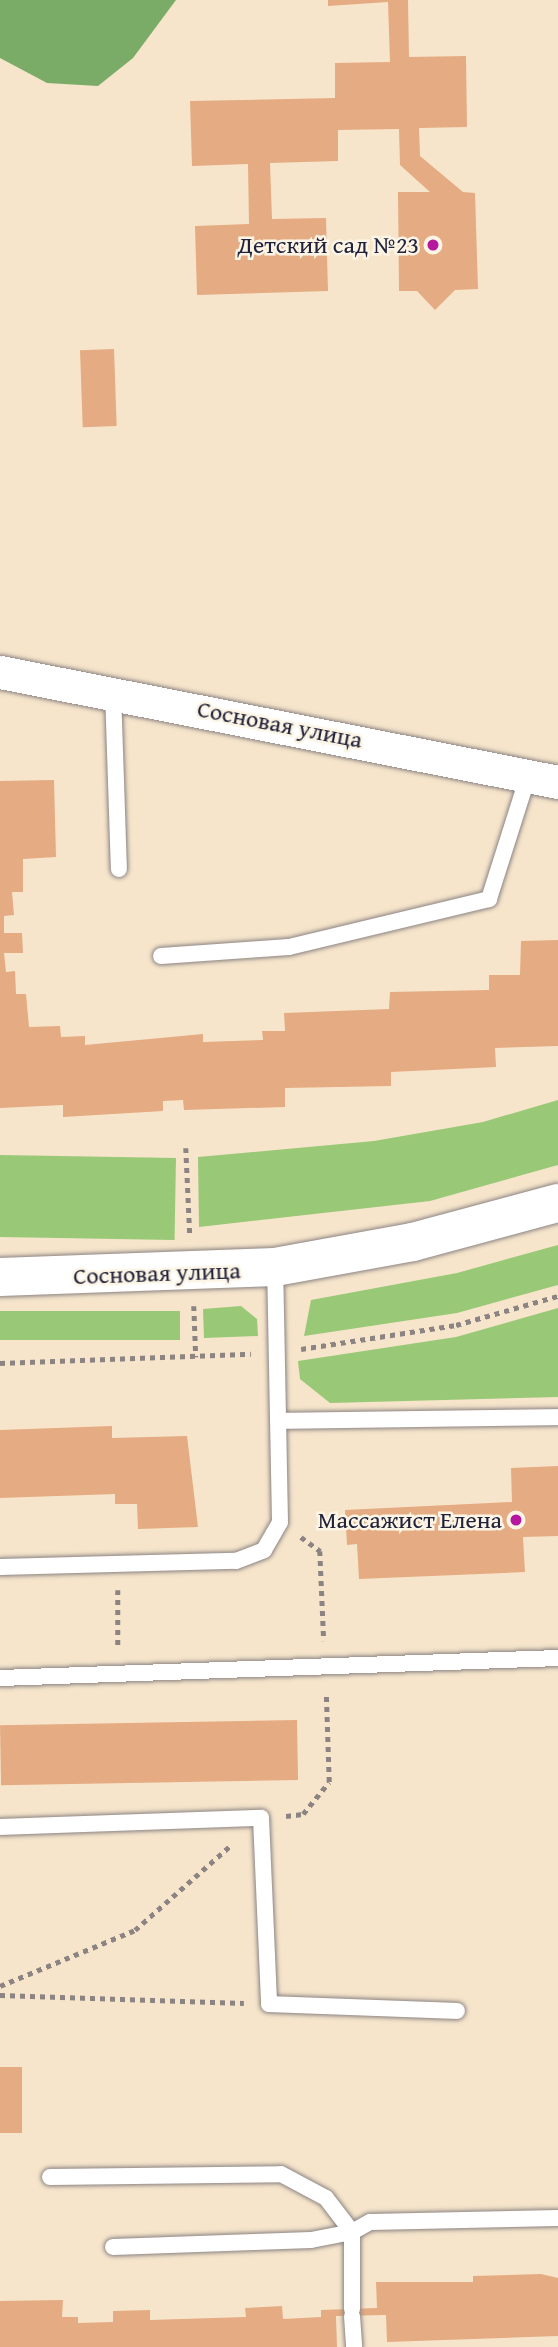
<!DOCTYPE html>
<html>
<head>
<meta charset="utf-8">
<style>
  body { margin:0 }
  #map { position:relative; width:558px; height:2347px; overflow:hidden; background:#f6e5cb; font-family:"Gentium Book Plus",serif }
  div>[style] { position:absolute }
  .green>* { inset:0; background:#99c877; transform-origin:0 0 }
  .forest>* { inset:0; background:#7aac68 }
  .building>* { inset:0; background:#e5ab83; transform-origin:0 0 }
  .path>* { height:4.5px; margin-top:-2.25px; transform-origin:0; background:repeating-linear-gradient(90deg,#8c8483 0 5px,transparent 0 10px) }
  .roads { filter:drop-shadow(0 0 2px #8c8483) drop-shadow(0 0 2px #8c8483) }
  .service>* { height:16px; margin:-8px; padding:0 8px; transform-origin:8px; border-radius:8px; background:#fff }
  .minor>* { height:33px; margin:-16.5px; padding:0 16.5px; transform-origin:16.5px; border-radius:16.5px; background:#fff }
  .tertiary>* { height:38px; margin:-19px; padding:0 19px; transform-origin:19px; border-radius:19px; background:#fff }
  .dots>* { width:19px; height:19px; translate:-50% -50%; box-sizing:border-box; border:4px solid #fcf5e5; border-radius:50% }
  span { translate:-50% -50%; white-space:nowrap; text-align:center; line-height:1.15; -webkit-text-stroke:5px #fcf5e5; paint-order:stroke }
  .poi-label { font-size:24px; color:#22223b }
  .right { translate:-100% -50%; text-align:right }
  .street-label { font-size:24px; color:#22223b }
</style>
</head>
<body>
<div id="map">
  <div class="green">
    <div style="clip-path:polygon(558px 1100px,558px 1165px,430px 1201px,199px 1227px,198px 1157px,374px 1141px,483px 1122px)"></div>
    <div style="left:0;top:1155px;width:176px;height:82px;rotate:1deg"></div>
    <div style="clip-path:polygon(558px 1245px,558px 1285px,457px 1313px,304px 1336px,311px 1300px,457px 1273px)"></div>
    <div style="clip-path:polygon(241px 1306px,257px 1319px,258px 1336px,204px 1338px,203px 1309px)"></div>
    <div style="clip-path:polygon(558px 1308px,558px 1397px,330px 1403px,300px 1379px,298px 1361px,456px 1337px)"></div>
    <div style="left:180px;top:1311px;width:29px;height:180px;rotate:90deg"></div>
  </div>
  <div class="forest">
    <div style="clip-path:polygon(0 0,176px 0,133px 58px,98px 86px,47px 83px,0 58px)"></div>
  </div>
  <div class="building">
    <div style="clip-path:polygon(328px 0,408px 0,409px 57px,466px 56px,467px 127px,419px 128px,420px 156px,463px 192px,475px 193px,478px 289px,455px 290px,435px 310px,417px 291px,399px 291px,398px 192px,430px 192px,400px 165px,399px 129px,338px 130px,338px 161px,270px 163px,272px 219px,326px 218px,328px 291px,197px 295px,195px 226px,249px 224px,248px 164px,192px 166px,190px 101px,335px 98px,335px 63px,390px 62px,388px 2px,328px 6px)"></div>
    <div style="left:114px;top:349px;width:77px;height:34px;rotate:88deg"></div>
    <div style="clip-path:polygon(54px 780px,56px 857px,23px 859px,23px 892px,12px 892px,14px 915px,4px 916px,4px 933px,22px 933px,23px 953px,4px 953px,6px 972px,15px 971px,16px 994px,26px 994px,29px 1027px,60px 1026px,61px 1037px,85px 1036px,85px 1045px,203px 1034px,203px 1042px,263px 1040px,262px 1031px,285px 1031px,284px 1013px,389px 1009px,390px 992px,489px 990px,489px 975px,520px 975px,521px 941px,558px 940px,558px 1046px,495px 1048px,496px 1067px,391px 1072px,391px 1086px,285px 1088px,285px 1107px,184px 1110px,183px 1100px,163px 1101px,163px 1111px,63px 1117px,63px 1105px,0 1108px,0 781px)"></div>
    <div style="clip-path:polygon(112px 1426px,112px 1438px,187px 1436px,198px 1527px,138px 1529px,137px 1504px,115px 1504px,115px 1494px,0 1498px,0 1430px)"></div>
    <div style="clip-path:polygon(558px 1466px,558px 1536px,523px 1537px,525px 1572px,359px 1579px,357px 1544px,347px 1545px,345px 1510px,512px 1502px,511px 1468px)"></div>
    <div style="left:297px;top:1720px;width:60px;height:297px;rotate:89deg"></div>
    <div style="left:0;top:2067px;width:22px;height:66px"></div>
    <div style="clip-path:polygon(541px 2274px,558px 2278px,558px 2336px,387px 2342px,386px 2315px,336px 2316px,337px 2347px,0 2347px,0 2301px,63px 2300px,62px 2317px,78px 2317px,78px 2323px,113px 2322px,113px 2311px,150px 2310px,150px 2320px,246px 2317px,245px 2308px,282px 2306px,283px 2319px,321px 2317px,321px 2310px,377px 2308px,376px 2282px,473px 2282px,473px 2276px)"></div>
  </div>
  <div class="path">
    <div style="left:186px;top:1148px;width:87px;rotate:87.4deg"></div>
    <div style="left:194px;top:1306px;width:51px;rotate:87.8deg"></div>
    <div style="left:301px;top:1349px;width:157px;rotate:-8.8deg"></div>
    <div style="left:456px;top:1325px;width:106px;rotate:-15.9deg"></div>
    <div style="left:0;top:1363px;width:251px;rotate:-2.1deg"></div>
    <div style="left:301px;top:1537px;width:24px;rotate:36deg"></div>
    <div style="left:320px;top:1551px;width:90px;rotate:87.5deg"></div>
    <div style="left:118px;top:1590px;width:58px;rotate:90deg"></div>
    <div style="left:286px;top:1816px;width:17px;rotate:-7deg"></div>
    <div style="left:303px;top:1814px;width:41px;rotate:-50.9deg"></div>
    <div style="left:329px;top:1782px;width:90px;rotate:-91.9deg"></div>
    <div style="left:0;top:1986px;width:146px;rotate:-22.5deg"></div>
    <div style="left:135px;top:1930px;width:128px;rotate:-41.5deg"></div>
    <div style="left:0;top:1995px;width:244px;rotate:1.9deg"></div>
  </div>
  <div class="roads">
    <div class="service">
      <div style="left:113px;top:691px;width:178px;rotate:88.1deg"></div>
      <div style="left:161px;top:956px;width:128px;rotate:-4deg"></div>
      <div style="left:289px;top:947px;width:206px;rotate:-13.5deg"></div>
      <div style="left:489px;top:899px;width:132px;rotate:-72.4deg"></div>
      <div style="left:279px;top:1421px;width:279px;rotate:-0.8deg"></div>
      <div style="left:0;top:1567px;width:236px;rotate:-1.5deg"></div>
      <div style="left:236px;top:1561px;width:30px;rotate:-21deg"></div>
      <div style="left:264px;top:1550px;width:32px;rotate:-60deg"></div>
      <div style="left:280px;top:1522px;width:255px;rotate:-91.1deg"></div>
      <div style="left:0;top:1678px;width:558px;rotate:-2.05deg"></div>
      <div style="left:0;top:1827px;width:261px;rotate:-2deg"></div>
      <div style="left:261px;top:1818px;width:186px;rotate:87.5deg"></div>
      <div style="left:269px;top:2004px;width:188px;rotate:2.1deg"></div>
      <div style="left:50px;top:2177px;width:231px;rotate:-0.7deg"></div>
      <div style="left:281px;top:2174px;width:51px;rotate:28.1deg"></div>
      <div style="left:326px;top:2198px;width:43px;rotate:52.6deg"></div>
      <div style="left:352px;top:2232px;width:21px;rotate:-29deg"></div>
      <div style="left:370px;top:2222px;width:188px;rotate:-1.2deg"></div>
      <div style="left:113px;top:2247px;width:198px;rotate:-2deg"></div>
      <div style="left:311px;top:2240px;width:42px;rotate:-11deg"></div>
      <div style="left:352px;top:2232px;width:77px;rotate:90deg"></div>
      <div style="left:352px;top:2316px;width:31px;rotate:86deg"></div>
    </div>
    <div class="minor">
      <div style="left:0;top:672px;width:569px;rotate:11.15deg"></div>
    </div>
    <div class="tertiary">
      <div style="left:0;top:1277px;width:275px;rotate:-2.1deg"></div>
      <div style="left:275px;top:1267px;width:140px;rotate:-10.3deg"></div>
      <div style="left:413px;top:1242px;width:150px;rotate:-15.1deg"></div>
    </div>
  </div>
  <div class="dots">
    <div style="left:433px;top:245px;background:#b5179e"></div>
    <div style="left:516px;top:1520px;background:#b5179e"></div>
  </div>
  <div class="poi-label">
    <span class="right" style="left:419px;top:245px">Детский сад №23</span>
    <span class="right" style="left:502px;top:1520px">Массажист Елена</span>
  </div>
  <div class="street-label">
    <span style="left:280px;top:724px;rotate:11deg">Сосновая улица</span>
    <span style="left:157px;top:1273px;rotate:-2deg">Сосновая улица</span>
  </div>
</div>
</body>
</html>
